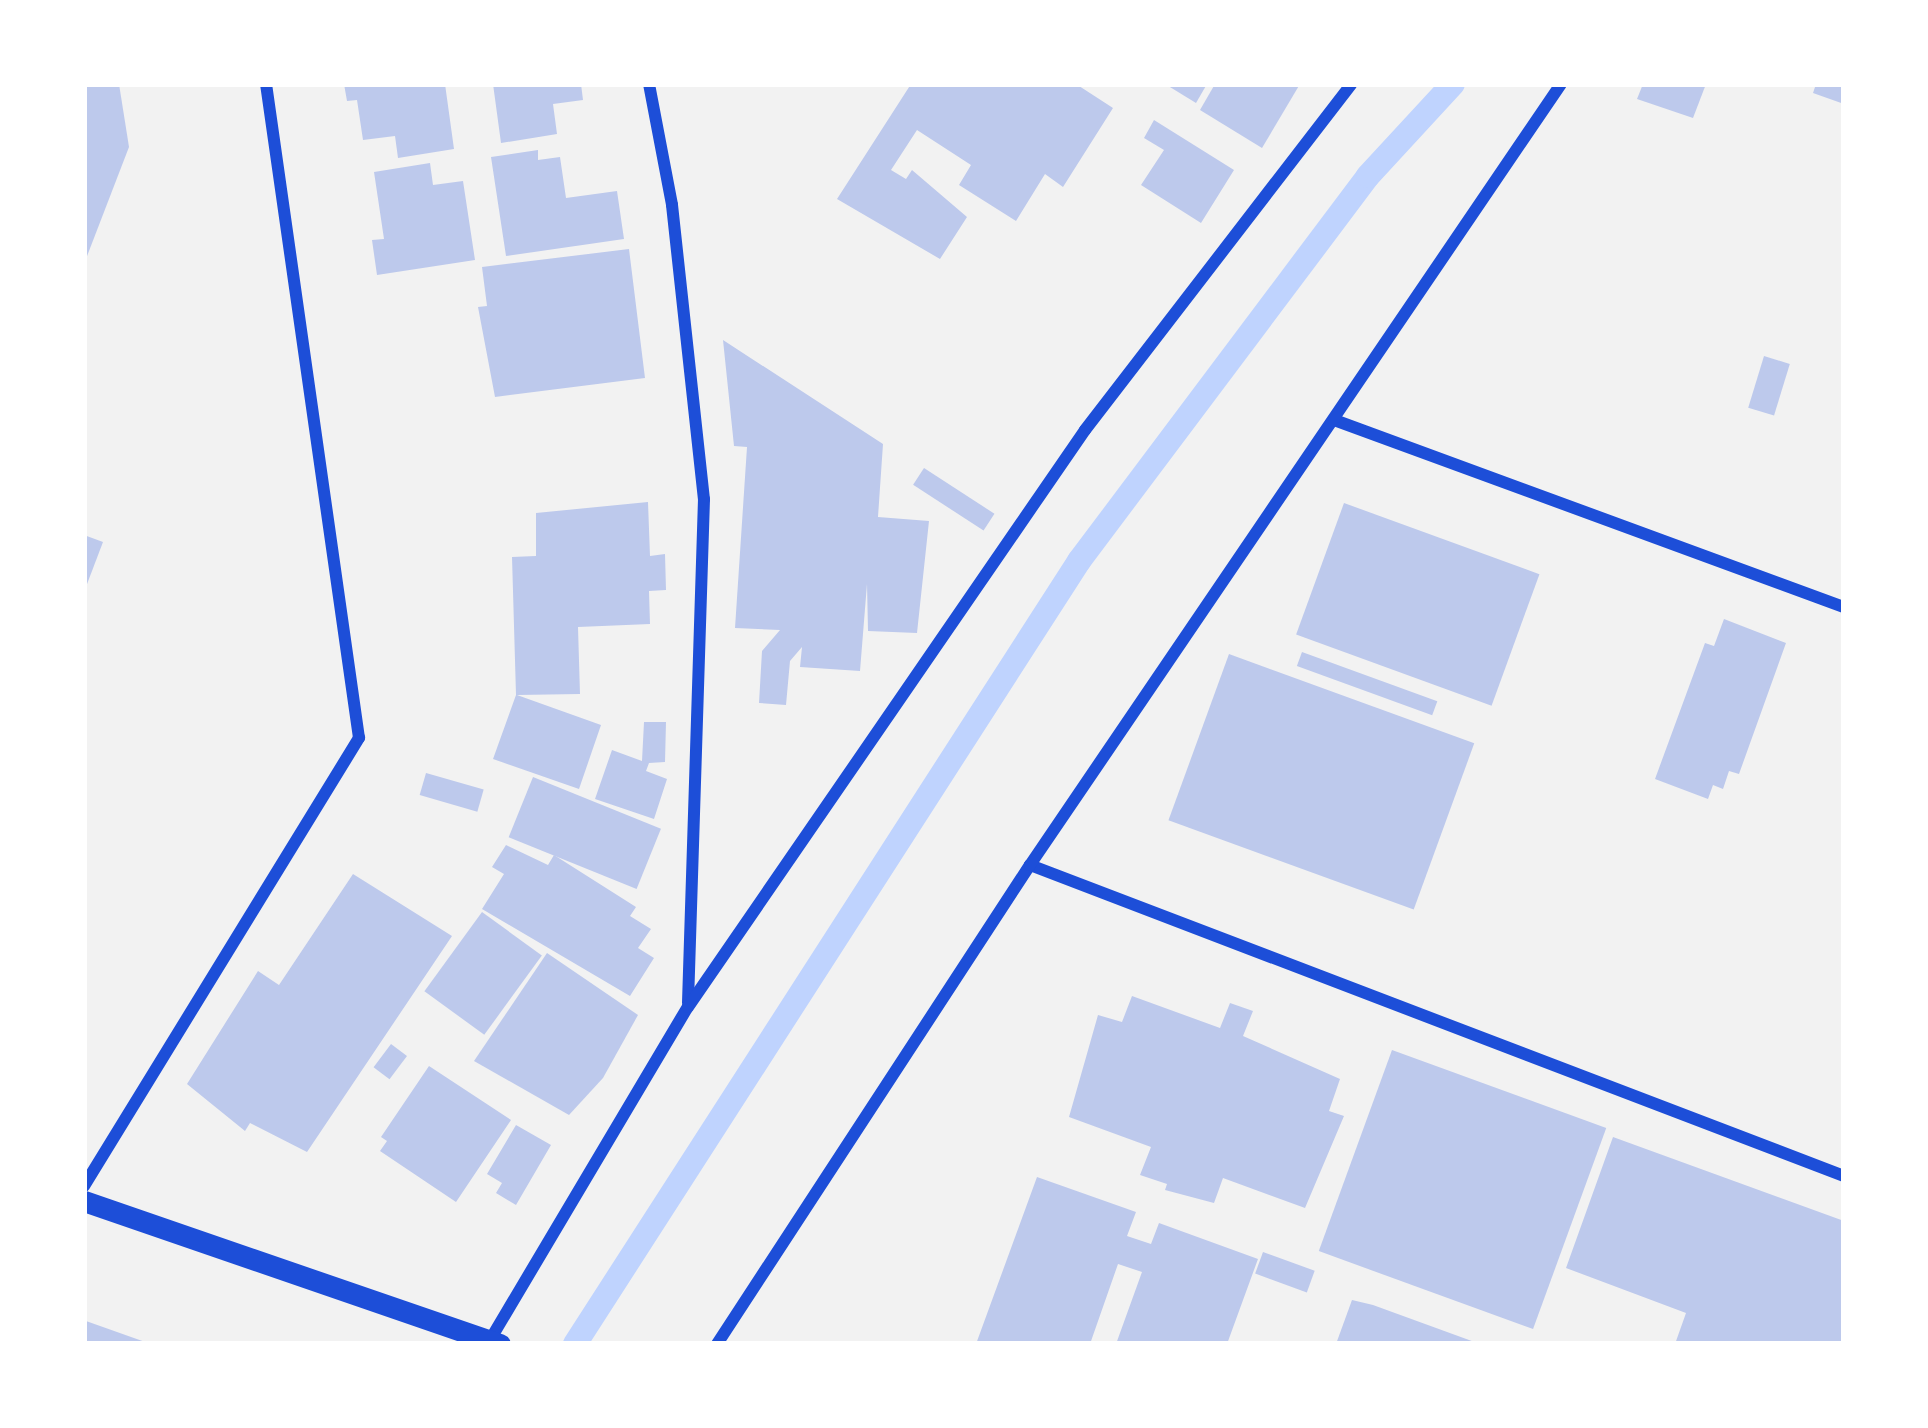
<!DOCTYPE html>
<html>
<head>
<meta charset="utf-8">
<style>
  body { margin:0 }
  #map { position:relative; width:1928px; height:1428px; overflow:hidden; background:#f2f2f2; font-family:Cabin,sans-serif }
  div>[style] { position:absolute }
  .stream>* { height:24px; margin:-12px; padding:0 12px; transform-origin:12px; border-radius:12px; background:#bfd3fe }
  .building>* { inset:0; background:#bdc9ec; transform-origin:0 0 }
  .minor>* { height:12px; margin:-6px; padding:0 6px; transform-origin:6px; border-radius:6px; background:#1d4ed8 }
  .tertiary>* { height:21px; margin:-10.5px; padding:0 10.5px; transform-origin:10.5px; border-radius:10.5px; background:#1d4ed8 }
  span { translate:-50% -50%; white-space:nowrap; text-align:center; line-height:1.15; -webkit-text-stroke:9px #fff; paint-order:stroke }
  .frame { position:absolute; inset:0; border:87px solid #fff; pointer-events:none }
</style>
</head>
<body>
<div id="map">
  <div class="stream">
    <div style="left:575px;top:1344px;width:931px;rotate:-57.23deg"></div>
    <div style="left:1079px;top:561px;width:481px;rotate:-53.1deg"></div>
    <div style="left:1368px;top:176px;width:125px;rotate:-47.3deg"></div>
  </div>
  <div class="building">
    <div style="clip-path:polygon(84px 84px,119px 84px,129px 147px,84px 264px)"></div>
    <div style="clip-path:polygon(344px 84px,445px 84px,454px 149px,398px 158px,395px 136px,363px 140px,357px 100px,347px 101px)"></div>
    <div style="clip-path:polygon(493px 84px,581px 84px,583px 100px,553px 104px,557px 134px,501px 143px)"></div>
    <div style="clip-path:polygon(911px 84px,1076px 84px,1113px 108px,1063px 187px,1045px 174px,1016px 221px,959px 185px,971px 165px,917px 130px,891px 170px,906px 179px,912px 170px,967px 217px,940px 259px,837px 199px)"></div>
    <div style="clip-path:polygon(1165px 84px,1207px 84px,1196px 103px)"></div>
    <div style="clip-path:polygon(1215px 84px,1300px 84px,1262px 148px,1200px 110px)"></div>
    <div style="clip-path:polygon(1643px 84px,1706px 84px,1693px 118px,1637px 99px)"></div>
    <div style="clip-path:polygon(1816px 84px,1844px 84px,1844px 104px,1813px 93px)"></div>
    <div style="clip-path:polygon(1154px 120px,1234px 170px,1201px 223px,1141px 185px,1164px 150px,1144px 138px)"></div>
    <div style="clip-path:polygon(538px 150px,538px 160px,560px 157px,566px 198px,617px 191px,624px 239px,506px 256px,491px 157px)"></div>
    <div style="clip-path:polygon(430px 163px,433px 185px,463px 181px,475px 260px,377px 275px,372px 240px,384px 239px,374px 172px)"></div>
    <div style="clip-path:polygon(629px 249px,645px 378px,495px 397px,478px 307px,487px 306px,482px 267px)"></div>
    <div style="clip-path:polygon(723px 340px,883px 444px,878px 517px,929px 521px,917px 633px,868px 631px,867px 584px,860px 671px,800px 667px,802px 647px,790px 661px,786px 705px,759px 703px,762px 651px,780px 630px,735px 628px,747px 447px,734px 446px)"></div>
    <div style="left:1764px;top:356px;width:27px;height:54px;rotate:17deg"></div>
    <div style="left:924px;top:468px;width:84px;height:20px;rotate:33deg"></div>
    <div style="clip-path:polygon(648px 502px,650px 556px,665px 554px,666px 590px,649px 591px,650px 624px,578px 627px,580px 694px,517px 695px,601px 725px,579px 789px,493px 759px,516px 695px,512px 557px,536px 556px,536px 513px)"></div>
    <div style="left:1344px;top:503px;width:208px;height:140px;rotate:20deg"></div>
    <div style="clip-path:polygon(84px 535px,103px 542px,84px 592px)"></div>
    <div style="clip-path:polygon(1724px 619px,1786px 643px,1739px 774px,1729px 771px,1723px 789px,1713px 785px,1708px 799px,1655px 779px,1705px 643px,1714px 646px)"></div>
    <div style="left:1302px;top:652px;width:144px;height:15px;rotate:20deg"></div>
    <div style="left:1229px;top:654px;width:261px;height:177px;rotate:20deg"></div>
    <div style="clip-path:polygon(644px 722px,666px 722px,665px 762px,649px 763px,646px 771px,667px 779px,654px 819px,595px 799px,612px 750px,642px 761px)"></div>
    <div style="left:426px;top:773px;width:60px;height:23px;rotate:16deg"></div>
    <div style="left:533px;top:777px;width:138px;height:65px;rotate:22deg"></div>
    <div style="clip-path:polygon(506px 845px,548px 865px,554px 855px,636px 907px,630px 916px,651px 929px,638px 948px,654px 958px,630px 996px,482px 909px,504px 874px,492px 867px)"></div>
    <div style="clip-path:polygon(353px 874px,452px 936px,307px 1152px,250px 1123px,245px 1131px,187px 1084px,258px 971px,279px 985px)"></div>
    <div style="left:482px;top:912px;width:74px;height:98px;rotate:36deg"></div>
    <div style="clip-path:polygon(547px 953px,638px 1015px,603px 1078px,569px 1115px,474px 1061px)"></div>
    <div style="clip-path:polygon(1132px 996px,1220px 1028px,1230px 1003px,1253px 1011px,1243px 1036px,1340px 1079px,1329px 1111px,1344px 1116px,1305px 1208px,1223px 1178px,1214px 1203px,1165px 1190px,1167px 1184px,1140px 1175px,1151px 1147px,1069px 1117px,1098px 1015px,1122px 1022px)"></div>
    <div style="left:391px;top:1044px;width:20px;height:29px;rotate:37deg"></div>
    <div style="left:1392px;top:1050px;width:228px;height:214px;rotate:20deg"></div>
    <div style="clip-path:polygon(429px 1066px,511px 1120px,456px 1202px,380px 1151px,387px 1141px,381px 1137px)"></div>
    <div style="clip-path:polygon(516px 1125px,551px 1145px,516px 1205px,496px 1193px,502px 1183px,487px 1174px)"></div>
    <div style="clip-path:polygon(1613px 1137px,1844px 1221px,1844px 1344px,1675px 1344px,1686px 1313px,1566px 1268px)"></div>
    <div style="clip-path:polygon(1037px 1177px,1136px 1212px,1127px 1236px,1151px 1244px,1159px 1223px,1258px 1259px,1227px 1344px,1116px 1344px,1142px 1272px,1118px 1264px,1090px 1344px,976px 1344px)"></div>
    <div style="left:1263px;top:1252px;width:55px;height:23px;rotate:20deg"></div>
    <div style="clip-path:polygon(1352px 1300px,1373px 1305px,1480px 1344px,1336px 1344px)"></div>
    <div style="clip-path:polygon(86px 1321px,148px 1343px,148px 1344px,84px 1344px)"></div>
  </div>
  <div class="minor">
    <div style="left:649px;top:84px;width:123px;rotate:79.2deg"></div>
    <div style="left:672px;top:205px;width:296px;rotate:83.8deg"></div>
    <div style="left:704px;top:499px;width:504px;rotate:91.82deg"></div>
    <div style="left:1337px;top:421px;width:540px;rotate:20.15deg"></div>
    <div style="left:1030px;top:865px;width:871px;rotate:20.91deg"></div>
    <div style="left:84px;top:1186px;width:526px;rotate:-58.46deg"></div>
    <div style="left:359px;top:738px;width:661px;rotate:-98.09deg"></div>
    <div style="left:490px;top:1340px;width:387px;rotate:-59.3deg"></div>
    <div style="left:688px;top:1007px;width:700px;rotate:-55.47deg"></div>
    <div style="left:1085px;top:430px;width:436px;rotate:-52.4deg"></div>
    <div style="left:717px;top:1344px;width:572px;rotate:-56.84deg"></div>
    <div style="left:1030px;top:865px;width:944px;rotate:-55.79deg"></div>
  </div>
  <div class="tertiary">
    <div style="left:84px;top:1201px;width:440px;rotate:19deg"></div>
  </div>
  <div class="frame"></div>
</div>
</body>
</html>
